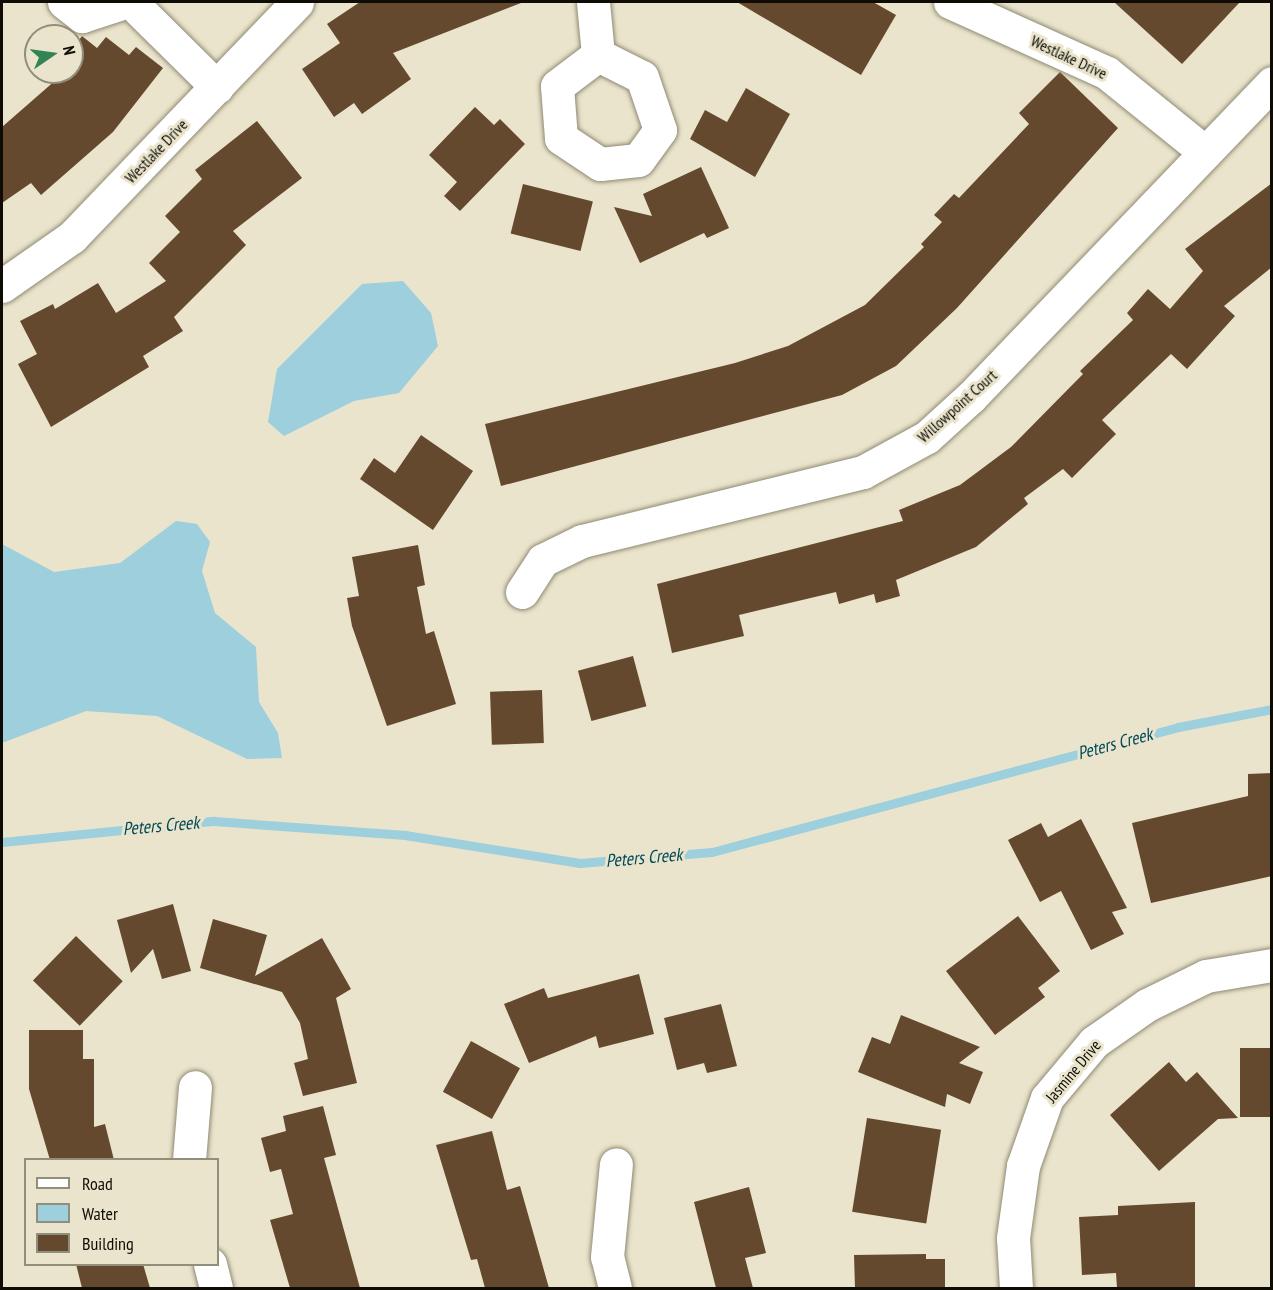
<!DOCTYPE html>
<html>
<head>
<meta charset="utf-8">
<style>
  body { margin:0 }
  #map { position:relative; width:1273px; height:1290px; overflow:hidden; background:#eae4cc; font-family:"PT Sans Narrow",sans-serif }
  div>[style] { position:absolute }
  .water>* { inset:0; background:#9dcfdc }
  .stream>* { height:9px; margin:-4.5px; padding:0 4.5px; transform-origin:4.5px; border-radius:4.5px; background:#9dcfdc }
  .building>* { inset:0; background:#65492f; transform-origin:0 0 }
  .roads { filter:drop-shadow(0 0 2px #8f8a74) drop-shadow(0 0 2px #8f8a74) }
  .minor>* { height:33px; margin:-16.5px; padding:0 16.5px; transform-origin:16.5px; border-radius:16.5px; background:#fff }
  span { translate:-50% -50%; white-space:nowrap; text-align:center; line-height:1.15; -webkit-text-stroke:6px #eae4cc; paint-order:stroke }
  .street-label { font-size:16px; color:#0e0c05 }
  .water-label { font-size:18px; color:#004a58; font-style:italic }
  .frame { position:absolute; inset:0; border:3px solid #0e0c05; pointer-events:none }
  .legend { position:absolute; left:24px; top:1158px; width:195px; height:108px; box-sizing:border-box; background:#eae4cc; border:2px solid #928e7c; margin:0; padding:8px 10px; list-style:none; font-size:18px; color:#0e0c05 }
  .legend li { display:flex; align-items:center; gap:12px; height:30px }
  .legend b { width:30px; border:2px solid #928e7c }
  .north { position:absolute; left:24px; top:24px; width:60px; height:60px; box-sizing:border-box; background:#eae4cc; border:2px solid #928e7c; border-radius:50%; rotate:77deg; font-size:16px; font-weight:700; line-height:24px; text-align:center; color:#0e0c05 }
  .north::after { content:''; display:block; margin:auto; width:21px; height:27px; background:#328456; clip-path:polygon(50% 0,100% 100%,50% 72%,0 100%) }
</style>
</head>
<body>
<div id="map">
  <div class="water">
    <div style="clip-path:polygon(403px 281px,431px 313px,438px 346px,399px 393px,354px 401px,284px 436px,268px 422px,277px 369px,362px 284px)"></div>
    <div style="clip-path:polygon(176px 521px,197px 524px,210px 542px,202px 571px,215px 613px,256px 647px,259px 702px,278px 733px,282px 758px,247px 759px,157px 716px,86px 711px,2px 743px,2px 544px,54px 572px,120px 563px)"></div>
  </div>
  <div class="stream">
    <div style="left:2px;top:842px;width:213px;rotate:-5.7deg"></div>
    <div style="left:214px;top:821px;width:192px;rotate:4.2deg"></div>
    <div style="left:405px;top:835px;width:177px;rotate:9.1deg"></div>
    <div style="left:580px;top:863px;width:132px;rotate:-4.8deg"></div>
    <div style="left:712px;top:852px;width:482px;rotate:-15deg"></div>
    <div style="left:1178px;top:727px;width:96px;rotate:-10.8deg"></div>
  </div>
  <div class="building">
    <div style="clip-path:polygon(360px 2px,521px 2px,521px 3px,393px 53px,411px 79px,362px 114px,354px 103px,334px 117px,302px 69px,340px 43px,327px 24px)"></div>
    <div style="clip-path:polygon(737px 2px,873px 2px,896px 15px,861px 75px)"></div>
    <div style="clip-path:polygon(1114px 2px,1240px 2px,1182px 64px)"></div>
    <div style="clip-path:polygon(82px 36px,97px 48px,106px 37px,129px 55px,136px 47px,163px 68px,113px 132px,41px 195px,31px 183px,2px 203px,2px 127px,65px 72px,72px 72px,72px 50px)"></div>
    <div style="clip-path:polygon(1060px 72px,1118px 128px,957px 308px,896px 366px,842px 395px,501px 486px,485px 424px,735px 363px,788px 346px,865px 305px,924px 247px,921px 244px,942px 222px,934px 215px,954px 194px,959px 198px,1029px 124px,1019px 113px)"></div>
    <div style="clip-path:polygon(746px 88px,790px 114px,755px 177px,690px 139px,705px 110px,727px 122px)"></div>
    <div style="clip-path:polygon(475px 107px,494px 125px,500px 119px,525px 144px,460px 211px,444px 196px,457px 182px,429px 155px)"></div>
    <div style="clip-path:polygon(257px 121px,302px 178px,233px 231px,246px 245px,174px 317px,183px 331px,143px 356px,149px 367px,51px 427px,18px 364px,37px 354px,20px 321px,53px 304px,55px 309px,98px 283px,116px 313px,166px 281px,149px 263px,180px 232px,165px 216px,202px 179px,195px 170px)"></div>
    <div style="clip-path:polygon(701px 167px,729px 228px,707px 238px,704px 233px,640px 263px,614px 207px,652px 216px,643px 194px)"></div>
    <div style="clip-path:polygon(1272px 183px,1272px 267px,1224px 306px,1235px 316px,1187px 369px,1171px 354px,1102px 420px,1116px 434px,1072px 478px,1063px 469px,1024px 498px,1028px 504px,976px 547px,896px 580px,900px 596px,876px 603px,874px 594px,839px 604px,836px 592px,739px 615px,744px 636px,672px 653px,657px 584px,903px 521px,899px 510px,960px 485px,1011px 447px,1083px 374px,1080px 371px,1133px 320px,1127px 313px,1148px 289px,1170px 309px,1203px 271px,1185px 249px)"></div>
    <div style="left:523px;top:184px;width:72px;height:51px;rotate:14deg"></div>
    <div style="clip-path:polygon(421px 435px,473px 471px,433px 530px,360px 479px,374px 458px,395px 473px)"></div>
    <div style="clip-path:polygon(418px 545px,425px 585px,417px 587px,426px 634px,434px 631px,456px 704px,387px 726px,352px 626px,347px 598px,359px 596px,352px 557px)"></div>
    <div style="left:633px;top:656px;width:52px;height:57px;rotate:75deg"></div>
    <div style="left:542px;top:690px;width:53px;height:52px;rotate:88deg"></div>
    <div style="clip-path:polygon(1272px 773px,1272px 876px,1151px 903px,1132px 823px,1248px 796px,1248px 774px)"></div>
    <div style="clip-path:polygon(1081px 819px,1127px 908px,1112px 912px,1124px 934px,1091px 950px,1061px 891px,1040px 902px,1008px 840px,1041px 823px,1048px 837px)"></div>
    <div style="clip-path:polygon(173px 904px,191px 971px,162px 979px,153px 949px,131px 973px,117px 920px)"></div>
    <div style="clip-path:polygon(1018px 916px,1060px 971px,1038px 988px,1045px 997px,995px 1035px,946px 971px)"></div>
    <div style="clip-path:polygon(213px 919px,267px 935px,255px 976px,322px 938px,351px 989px,336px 998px,357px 1083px,303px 1096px,294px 1063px,308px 1059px,300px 1023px,282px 992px,200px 968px)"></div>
    <div style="left:76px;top:936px;width:65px;height:62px;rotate:44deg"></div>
    <div style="clip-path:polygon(639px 974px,654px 1034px,599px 1048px,596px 1036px,529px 1063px,504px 1004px,544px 988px,548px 998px)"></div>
    <div style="clip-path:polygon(721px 1004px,737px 1066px,707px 1073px,704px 1063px,677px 1070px,664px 1018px)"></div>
    <div style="clip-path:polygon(901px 1015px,980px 1047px,959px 1063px,983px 1072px,970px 1104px,947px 1094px,945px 1107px,858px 1072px,872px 1037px,890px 1044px)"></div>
    <div style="clip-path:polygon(29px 1030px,83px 1030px,83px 1059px,94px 1059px,94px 1127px,105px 1124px,114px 1160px,50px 1160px,29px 1089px)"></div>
    <div style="left:471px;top:1041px;width:56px;height:58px;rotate:29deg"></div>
    <div style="left:1272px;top:1048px;width:69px;height:32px;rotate:90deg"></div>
    <div style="clip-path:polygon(1169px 1062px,1186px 1082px,1197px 1072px,1238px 1118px,1218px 1119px,1159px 1171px,1110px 1115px)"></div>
    <div style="clip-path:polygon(323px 1106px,336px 1155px,324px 1158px,360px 1288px,290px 1288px,270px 1220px,293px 1214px,281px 1169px,270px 1172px,261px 1138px,286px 1131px,283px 1116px)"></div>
    <div style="left:867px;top:1118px;width:75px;height:95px;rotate:9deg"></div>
    <div style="clip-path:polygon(492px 1131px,507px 1190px,520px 1186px,549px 1288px,485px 1288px,477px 1259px,471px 1260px,436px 1145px)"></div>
    <div style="clip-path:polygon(749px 1187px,766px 1253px,745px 1258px,753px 1288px,716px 1288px,694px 1202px)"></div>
    <div style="clip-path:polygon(1195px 1202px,1195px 1288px,1117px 1288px,1116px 1273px,1082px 1275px,1079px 1217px,1118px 1215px,1118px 1206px)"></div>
    <div style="clip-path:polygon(926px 1254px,926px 1259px,945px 1259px,945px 1288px,855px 1288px,854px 1255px)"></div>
    <div style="clip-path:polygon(76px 1264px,143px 1264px,150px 1288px,82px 1288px)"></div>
  </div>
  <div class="roads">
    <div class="minor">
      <div style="left:64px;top:2px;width:23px;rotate:38deg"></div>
      <div style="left:82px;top:16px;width:45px;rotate:-18deg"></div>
      <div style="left:131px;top:2px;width:121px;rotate:44.7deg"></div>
      <div style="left:593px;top:2px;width:53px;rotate:84.6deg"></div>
      <div style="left:950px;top:2px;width:172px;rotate:24.3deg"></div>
      <div style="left:1107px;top:73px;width:126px;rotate:38.9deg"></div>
      <div style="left:598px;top:55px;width:49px;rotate:26.6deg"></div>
      <div style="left:642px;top:77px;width:56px;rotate:71.2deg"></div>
      <div style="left:660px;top:130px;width:37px;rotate:126deg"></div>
      <div style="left:638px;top:160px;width:38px;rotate:174deg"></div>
      <div style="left:600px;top:164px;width:47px;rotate:-146.3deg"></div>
      <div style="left:561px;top:138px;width:52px;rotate:-94.4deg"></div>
      <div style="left:557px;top:86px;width:51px;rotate:-37.1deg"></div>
      <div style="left:2px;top:286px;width:85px;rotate:-35deg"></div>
      <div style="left:72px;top:237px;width:325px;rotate:-46.2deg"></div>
      <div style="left:522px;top:592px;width:38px;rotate:-57deg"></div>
      <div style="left:543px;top:560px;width:43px;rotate:-26deg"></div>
      <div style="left:582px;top:541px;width:289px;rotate:-13.8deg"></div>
      <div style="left:863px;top:472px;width:73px;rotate:-28.7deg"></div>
      <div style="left:927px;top:437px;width:59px;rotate:-42.3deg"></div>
      <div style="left:971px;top:397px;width:435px;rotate:-46.2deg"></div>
      <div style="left:189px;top:1160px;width:73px;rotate:-85.3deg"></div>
      <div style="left:210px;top:1264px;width:25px;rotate:76deg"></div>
      <div style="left:615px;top:1288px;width:32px;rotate:-104deg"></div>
      <div style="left:607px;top:1257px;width:93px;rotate:-84.5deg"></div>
      <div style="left:1016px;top:1288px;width:50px;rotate:-93.4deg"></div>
      <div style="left:1013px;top:1238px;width:73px;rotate:-82.1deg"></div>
      <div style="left:1023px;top:1166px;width:72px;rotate:-70.6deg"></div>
      <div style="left:1047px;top:1098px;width:73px;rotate:-50deg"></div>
      <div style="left:1094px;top:1042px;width:65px;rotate:-34.9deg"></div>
      <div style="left:1147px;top:1005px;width:66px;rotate:-26.2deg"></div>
      <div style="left:1206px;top:976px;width:67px;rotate:-9.5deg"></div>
    </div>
  </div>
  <div class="street-label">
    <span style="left:1069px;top:57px;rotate:25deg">Westlake Drive</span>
    <span style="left:156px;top:151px;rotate:-46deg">Westlake Drive</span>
    <span style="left:957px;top:406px;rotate:-42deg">Willowpoint Court</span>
    <span style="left:1073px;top:1071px;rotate:-50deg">Jasmine Drive</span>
  </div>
  <div class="water-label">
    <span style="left:1115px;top:744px;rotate:-15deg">Peters Creek</span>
    <span style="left:161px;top:826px;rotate:-5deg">Peters Creek</span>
    <span style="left:644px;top:858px;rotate:-5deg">Peters Creek</span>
  </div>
  <div class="frame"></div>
  <ul class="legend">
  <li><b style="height:8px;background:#fff"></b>Road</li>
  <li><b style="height:16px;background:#9dcfdc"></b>Water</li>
  <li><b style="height:16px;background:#65492f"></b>Building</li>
  </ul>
  <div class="north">N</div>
</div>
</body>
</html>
